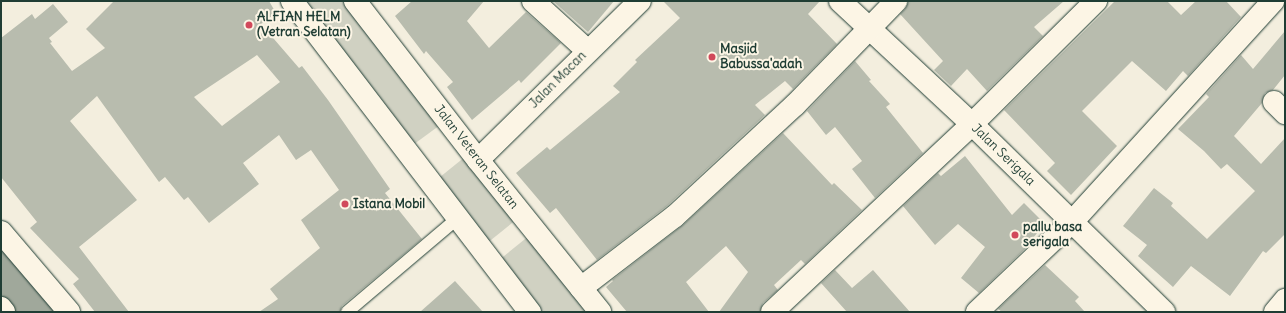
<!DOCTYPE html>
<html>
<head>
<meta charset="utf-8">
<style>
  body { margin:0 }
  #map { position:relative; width:1286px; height:313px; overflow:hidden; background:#f3eede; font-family:Delius,sans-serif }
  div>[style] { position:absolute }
  .green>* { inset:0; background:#d0d1c2; transform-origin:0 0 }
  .water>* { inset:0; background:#a0a89b }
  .building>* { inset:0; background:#b8bcae }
  .roads { filter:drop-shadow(0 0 1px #1f3d34) drop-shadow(0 0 1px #1f3d34) }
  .service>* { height:12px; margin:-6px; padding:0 6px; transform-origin:6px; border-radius:6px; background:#fcf5e5 }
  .minor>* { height:22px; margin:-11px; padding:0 11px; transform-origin:11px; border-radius:11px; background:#fcf5e5 }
  .secondary>* { height:22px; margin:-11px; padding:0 11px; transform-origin:11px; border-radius:11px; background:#fcf5e5 }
  .dots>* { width:11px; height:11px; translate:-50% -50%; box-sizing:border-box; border:2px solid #fcf5e5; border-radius:50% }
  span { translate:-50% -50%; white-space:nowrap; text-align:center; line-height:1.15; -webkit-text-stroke:4px #fcf5e5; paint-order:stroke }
  .poi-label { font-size:13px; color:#1f3d34; font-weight:700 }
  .left { translate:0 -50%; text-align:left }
  .street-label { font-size:13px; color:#1f3d34 }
  .frame { position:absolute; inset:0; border:2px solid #1f3d34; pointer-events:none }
</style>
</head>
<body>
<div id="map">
  <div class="green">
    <div style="clip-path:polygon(292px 1px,355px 1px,447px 120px,406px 150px)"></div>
    <div style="left:471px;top:152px;width:81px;height:51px;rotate:51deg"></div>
    <div style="clip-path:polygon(535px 231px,600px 312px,530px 312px,493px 265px)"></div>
  </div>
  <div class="water">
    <div style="clip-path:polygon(1px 247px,56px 312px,11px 312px,1px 300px)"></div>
  </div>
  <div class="building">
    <div style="clip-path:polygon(evenodd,114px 1px,269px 1px,276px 13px,261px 24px,299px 68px,302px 66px,328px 100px,390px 189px,385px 193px,422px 239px,342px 306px,340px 312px,259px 312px,278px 299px,270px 289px,320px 248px,301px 220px,339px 190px,311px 150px,296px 160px,279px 135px,243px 163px,259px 184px,209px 223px,188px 197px,184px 200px,165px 177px,159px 182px,97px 96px,70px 121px,137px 200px,79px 247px,129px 312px,95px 312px,73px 284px,79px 279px,30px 228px,37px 222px,1px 177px,1px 38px,32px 14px,35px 19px,53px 4px,68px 22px,49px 38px,52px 42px,50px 43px,72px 71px,105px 48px,86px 29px,114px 1px,257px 55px,280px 82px,222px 126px,194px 97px,257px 55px)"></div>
    <div style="clip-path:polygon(412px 1px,484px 1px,467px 21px,489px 48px,526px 12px,561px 43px,521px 83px,519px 80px,472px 120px,447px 87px,453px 82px,426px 51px,424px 54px,395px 16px)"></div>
    <div style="clip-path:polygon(553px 1px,614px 1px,588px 32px)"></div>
    <div style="clip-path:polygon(663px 1px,820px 1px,808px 14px,837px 44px,793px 89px,785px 81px,755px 105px,765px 115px,667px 206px,597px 260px,556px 208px,550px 213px,516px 173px,547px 147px,550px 150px,620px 92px,613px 86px,637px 62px,635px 60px,680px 18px)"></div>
    <div style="clip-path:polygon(908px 1px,1064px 1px,1034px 27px,1043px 36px,987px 91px,967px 69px,951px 86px,934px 70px,943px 61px,900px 14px,905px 9px)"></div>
    <div style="clip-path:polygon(1115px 1px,1167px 1px,1181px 15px,1196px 1px,1226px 1px,1241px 17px,1188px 76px,1183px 71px,1166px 91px,1132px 61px,1082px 111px,1117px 146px,1071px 195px,1047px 171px,1055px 163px,1004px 110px)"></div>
    <div style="clip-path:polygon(1285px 31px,1285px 75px,1273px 90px,1265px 93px,1262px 103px,1234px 136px,1261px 164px,1285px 138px,1285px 234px,1266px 253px,1263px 251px,1230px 296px,1191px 266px,1173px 287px,1138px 256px,1147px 245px,1123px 226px,1154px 188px,1173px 203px,1171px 206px,1207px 239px,1255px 191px,1227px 164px,1221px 169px,1204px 151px,1178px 129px,1209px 97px,1206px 94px,1241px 55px,1253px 69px)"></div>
    <div style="clip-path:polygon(855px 61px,871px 80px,869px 81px,890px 104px,886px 107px,923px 153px,875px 198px,852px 169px,862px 161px,835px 127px,826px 135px,807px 111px)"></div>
    <div style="clip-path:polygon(783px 133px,832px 185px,834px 183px,862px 210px,805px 264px,801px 260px,774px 285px,778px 290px,763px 303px,760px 312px,719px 312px,748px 272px,726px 246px,686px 282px,709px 312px,627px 312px,606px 287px,613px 281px,612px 280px,683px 225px)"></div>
    <div style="clip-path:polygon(965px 156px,1012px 215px,1024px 203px,1045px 224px,1026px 246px,1027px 247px,979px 293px,961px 278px,985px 247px,958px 224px,935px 245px,903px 206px,938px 173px,941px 176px)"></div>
    <div style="clip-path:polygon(1045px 265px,1079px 297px,1075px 301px,1085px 312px,1002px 312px,998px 309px)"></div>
    <div style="clip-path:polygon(835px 270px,852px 288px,873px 270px,910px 312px,847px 312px,821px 283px)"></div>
    <div style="clip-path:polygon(455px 281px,483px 312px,420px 312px)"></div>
  </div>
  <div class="roads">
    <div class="service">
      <div style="left:347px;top:312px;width:145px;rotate:-40.3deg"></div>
    </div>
    <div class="minor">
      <div style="left:533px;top:1px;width:74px;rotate:42.3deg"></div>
      <div style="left:840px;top:1px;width:180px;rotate:43deg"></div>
      <div style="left:972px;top:124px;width:269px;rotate:44.4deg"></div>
      <div style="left:1274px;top:102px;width:16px;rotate:45deg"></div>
      <div style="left:478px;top:160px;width:227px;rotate:-44.5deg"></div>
      <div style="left:1px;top:232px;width:105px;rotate:49.6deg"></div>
      <div style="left:581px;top:288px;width:118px;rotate:-37.5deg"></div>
      <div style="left:675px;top:216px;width:163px;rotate:-42.8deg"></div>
      <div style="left:795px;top:105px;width:145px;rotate:-45.8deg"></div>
      <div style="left:1px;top:308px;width:5px;rotate:53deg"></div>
      <div style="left:772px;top:312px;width:274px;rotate:-43.2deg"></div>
      <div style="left:972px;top:124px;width:175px;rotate:-44.8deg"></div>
      <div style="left:977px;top:312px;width:131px;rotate:-43.5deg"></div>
      <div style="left:1072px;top:222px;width:299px;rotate:-47.7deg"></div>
      <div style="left:1275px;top:312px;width:16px;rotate:-50deg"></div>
    </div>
    <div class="secondary">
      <div style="left:292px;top:1px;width:392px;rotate:52.6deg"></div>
      <div style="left:355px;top:1px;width:201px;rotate:52.3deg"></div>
      <div style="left:478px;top:160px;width:195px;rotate:51.2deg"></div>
    </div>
  </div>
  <div class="dots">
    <div style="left:249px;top:25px;background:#d1495b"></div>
    <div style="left:712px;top:57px;background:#d1495b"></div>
    <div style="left:345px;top:204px;background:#d1495b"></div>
    <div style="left:1015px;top:235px;background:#d1495b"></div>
  </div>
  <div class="poi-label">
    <span class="left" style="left:257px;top:25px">ALFIAN HELM<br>(Vetran Selatan)</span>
    <span class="left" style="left:720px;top:57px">Masjid<br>Babussa'adah</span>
    <span class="left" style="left:353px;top:204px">Istana Mobil</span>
    <span class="left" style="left:1023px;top:235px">pallu basa<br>serigala</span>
  </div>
  <div class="street-label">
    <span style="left:558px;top:80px;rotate:-45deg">Jalan Macan</span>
    <span style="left:1003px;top:155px;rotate:44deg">Jalan Serigala</span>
    <span style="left:476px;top:157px;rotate:52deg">Jalan Veteran Selatan</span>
  </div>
  <div class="frame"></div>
</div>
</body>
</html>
